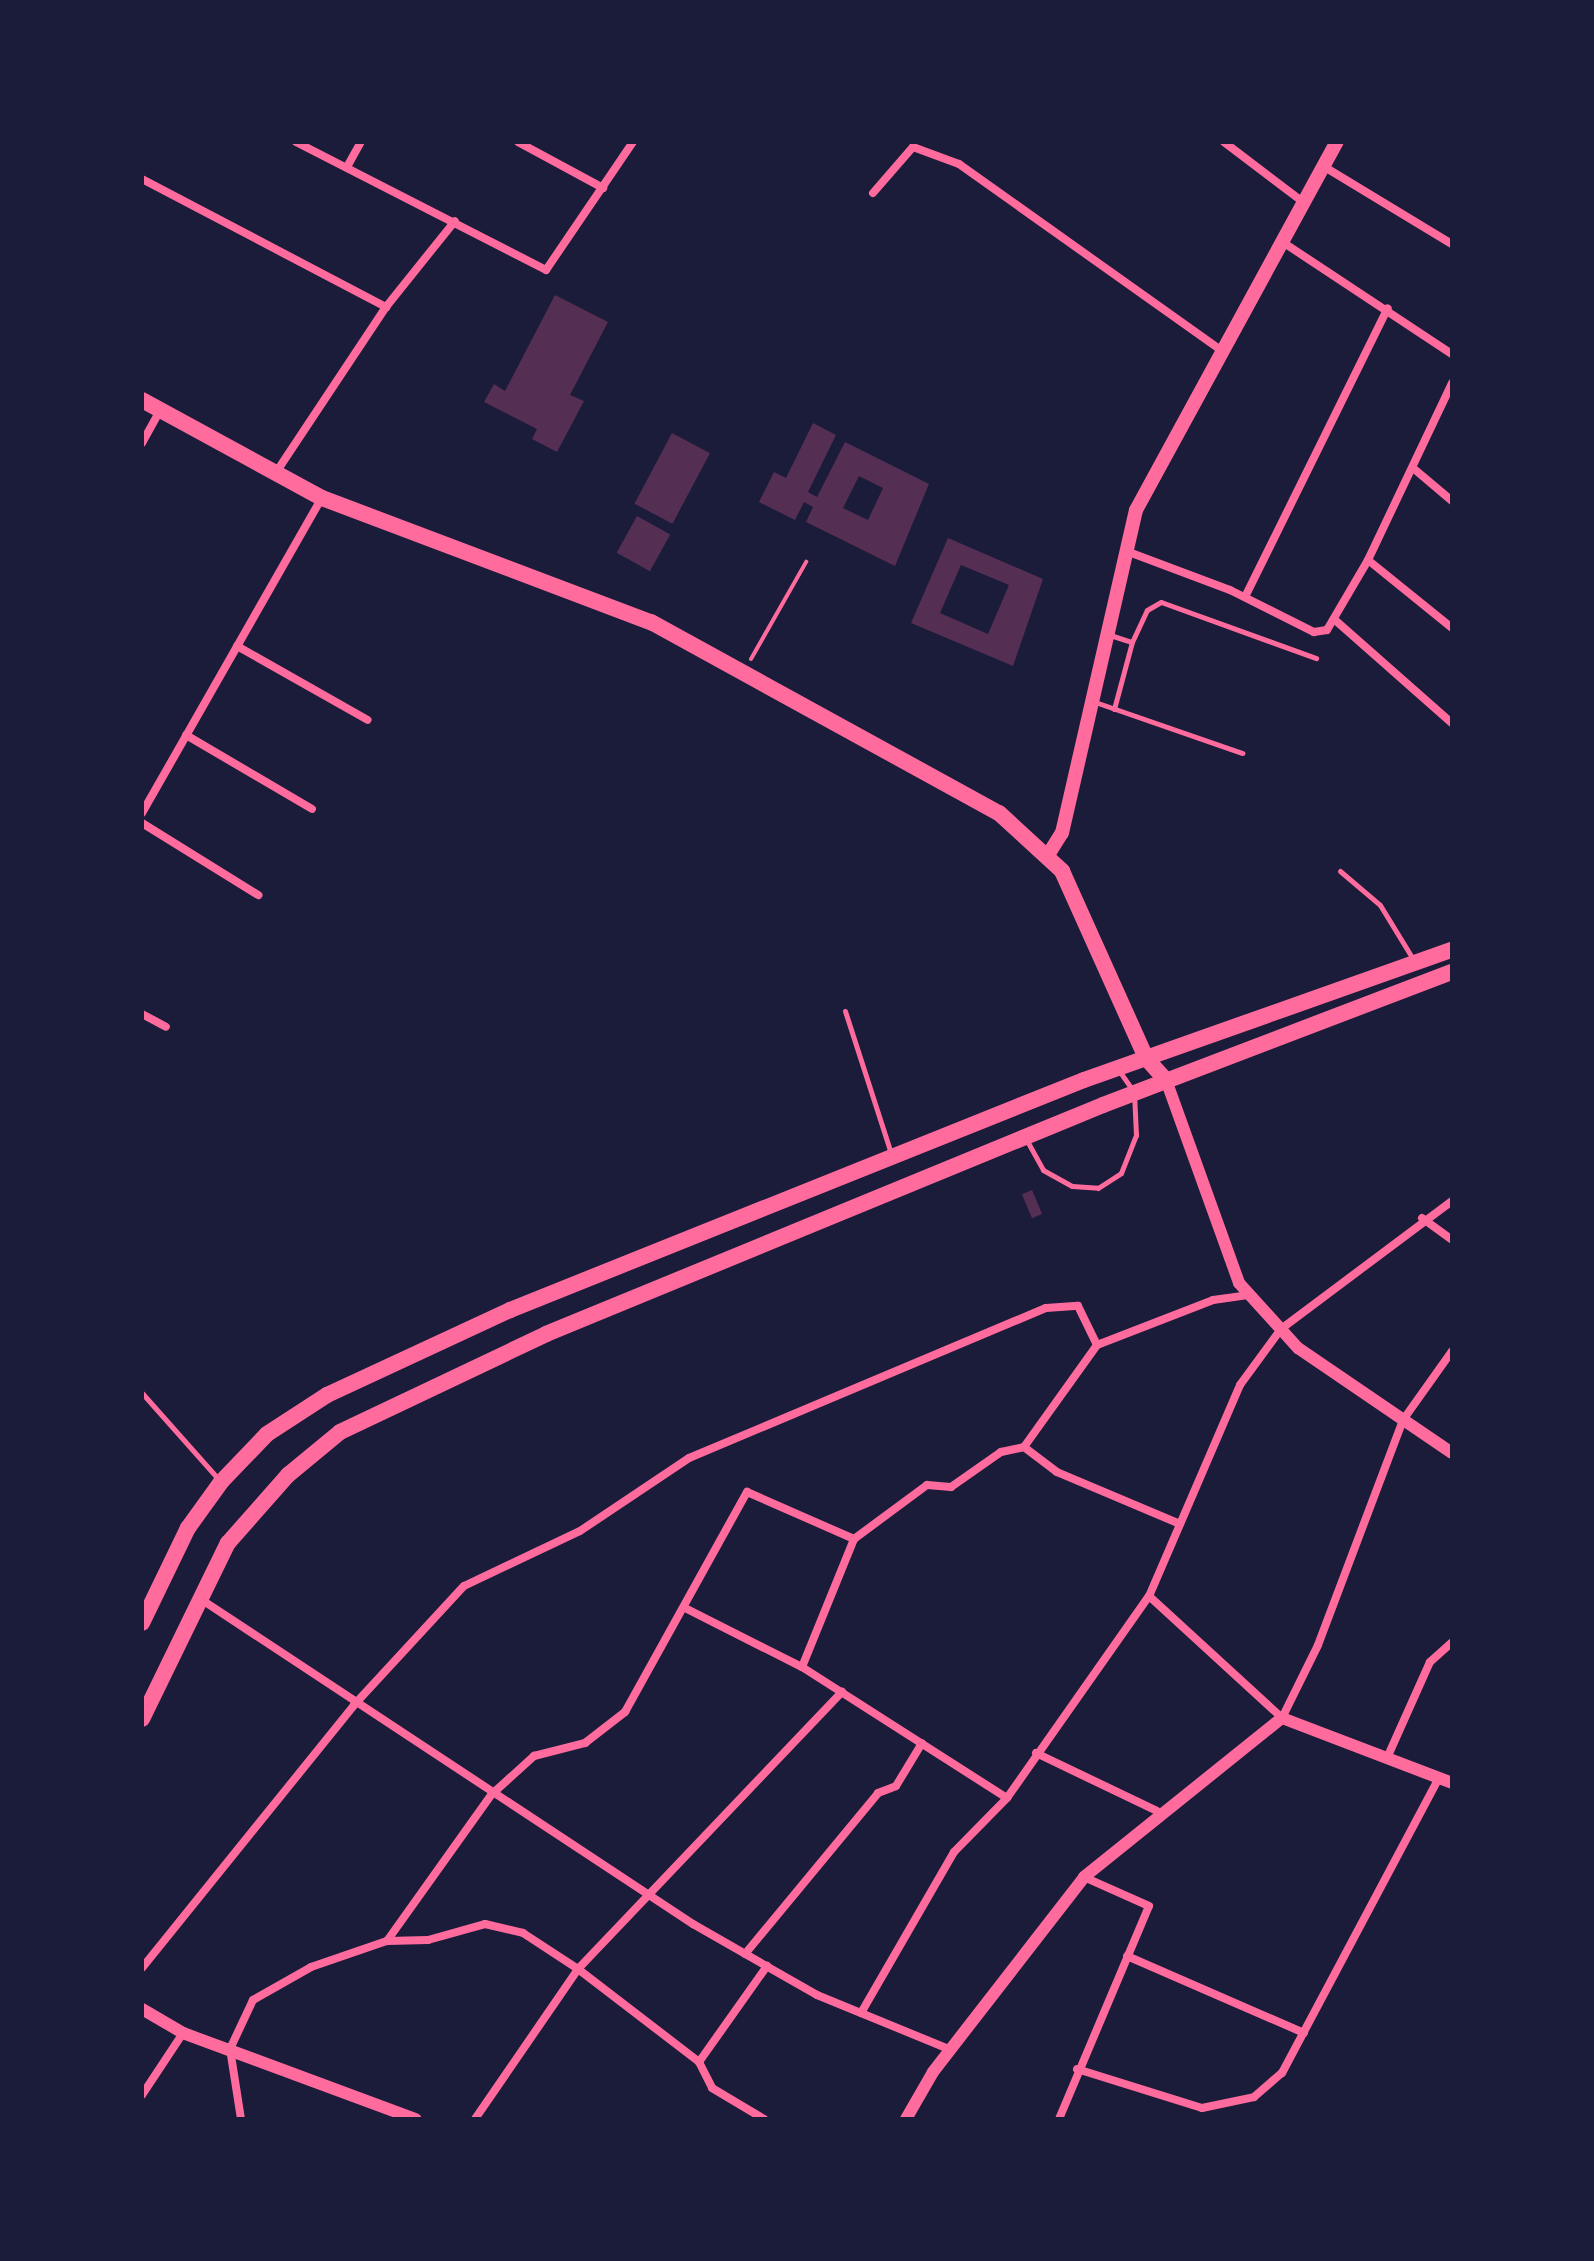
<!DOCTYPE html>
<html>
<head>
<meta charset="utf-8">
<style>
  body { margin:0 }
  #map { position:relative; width:1594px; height:2261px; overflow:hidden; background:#1b1b3a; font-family:Signika,sans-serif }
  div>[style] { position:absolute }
  .building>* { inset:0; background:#542f53; transform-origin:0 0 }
  .path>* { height:4px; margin:-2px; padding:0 2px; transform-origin:2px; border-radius:2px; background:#ff6b9d }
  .service>* { height:5px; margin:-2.5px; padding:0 2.5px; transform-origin:2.5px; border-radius:2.5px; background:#ff6b9d }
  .minor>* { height:8px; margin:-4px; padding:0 4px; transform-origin:4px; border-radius:4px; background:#ff6b9d }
  .tertiary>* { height:12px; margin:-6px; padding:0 6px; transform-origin:6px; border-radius:6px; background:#ff6b9d }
  .secondary>* { height:14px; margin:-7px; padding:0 7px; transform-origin:7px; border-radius:7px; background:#ff6b9d }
  .primary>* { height:16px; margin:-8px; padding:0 8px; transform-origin:8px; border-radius:8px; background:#ff6b9d }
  span { translate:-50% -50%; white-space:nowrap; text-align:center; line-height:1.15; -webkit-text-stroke:6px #1b1b3a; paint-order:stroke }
  .frame { position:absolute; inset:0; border:144px solid #1b1b3a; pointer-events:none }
</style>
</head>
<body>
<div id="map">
  <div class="building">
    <div style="clip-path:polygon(555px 295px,608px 322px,570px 395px,584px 401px,557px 452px,532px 439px,537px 429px,484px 402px,494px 384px,505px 391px)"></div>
    <div style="clip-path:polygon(evenodd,813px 423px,836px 435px,808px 492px,817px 497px,845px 442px,929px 484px,895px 566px,806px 522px,813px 507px,804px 502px,795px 520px,759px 502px,774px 472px,786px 478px,813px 423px,859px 476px,883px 488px,868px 520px,843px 508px,859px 476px)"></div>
    <div style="left:672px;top:433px;width:43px;height:80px;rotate:28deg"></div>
    <div style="left:637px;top:516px;width:38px;height:42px;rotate:29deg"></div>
    <div style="clip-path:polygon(evenodd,948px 538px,1043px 579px,1013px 666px,911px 623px,948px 538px,961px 565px,1009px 585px,988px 634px,940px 613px,961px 565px)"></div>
    <div style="left:1032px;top:1190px;width:26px;height:11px;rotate:67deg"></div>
  </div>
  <div class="path">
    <div style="left:751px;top:659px;width:112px;rotate:-60.4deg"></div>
  </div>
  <div class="service">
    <div style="left:1110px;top:635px;width:23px;rotate:18deg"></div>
    <div style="left:1132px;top:642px;width:35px;rotate:-65deg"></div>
    <div style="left:1147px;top:610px;width:16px;rotate:-30deg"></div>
    <div style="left:1161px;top:602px;width:165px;rotate:19.9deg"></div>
    <div style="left:1095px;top:702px;width:156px;rotate:19.1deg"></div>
    <div style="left:1114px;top:709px;width:69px;rotate:-75deg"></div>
    <div style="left:1340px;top:871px;width:52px;rotate:40.4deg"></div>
    <div style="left:1380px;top:905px;width:63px;rotate:58.6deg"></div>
    <div style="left:845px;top:1011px;width:149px;rotate:72.1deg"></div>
    <div style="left:1026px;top:1139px;width:35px;rotate:61deg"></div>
    <div style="left:1043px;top:1170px;width:33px;rotate:29deg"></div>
    <div style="left:1072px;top:1186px;width:26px;rotate:4deg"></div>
    <div style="left:1098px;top:1188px;width:27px;rotate:-33deg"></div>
    <div style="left:1121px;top:1173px;width:41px;rotate:-68.5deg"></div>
    <div style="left:1136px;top:1135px;width:43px;rotate:-92.7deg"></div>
    <div style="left:1134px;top:1092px;width:24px;rotate:-125deg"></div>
    <div style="left:142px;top:1393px;width:118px;rotate:48.4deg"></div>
  </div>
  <div class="minor">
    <div style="left:296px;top:142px;width:281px;rotate:27.1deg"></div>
    <div style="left:546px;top:270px;width:155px;rotate:-55.8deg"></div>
    <div style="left:518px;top:142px;width:97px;rotate:28.4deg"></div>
    <div style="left:1224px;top:142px;width:99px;rotate:37.2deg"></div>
    <div style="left:1323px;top:166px;width:151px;rotate:31.2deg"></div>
    <div style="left:347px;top:167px;width:29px;rotate:-61deg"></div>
    <div style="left:142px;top:179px;width:276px;rotate:27.7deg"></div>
    <div style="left:873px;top:193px;width:61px;rotate:-49deg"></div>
    <div style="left:913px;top:147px;width:49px;rotate:20.3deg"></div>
    <div style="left:959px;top:164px;width:319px;rotate:35.4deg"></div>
    <div style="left:1281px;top:241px;width:205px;rotate:33.5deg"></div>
    <div style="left:142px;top:443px;width:37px;rotate:-61deg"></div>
    <div style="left:1413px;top:468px;width:51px;rotate:40.2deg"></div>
    <div style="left:275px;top:474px;width:201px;rotate:-56.4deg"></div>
    <div style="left:386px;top:307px;width:110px;rotate:-51.3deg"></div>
    <div style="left:1126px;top:551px;width:111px;rotate:20.6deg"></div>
    <div style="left:1230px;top:590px;width:94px;rotate:26.6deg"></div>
    <div style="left:1314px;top:632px;width:13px;rotate:-9deg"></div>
    <div style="left:1327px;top:630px;width:81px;rotate:-59.6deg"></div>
    <div style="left:1368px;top:560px;width:196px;rotate:-64.6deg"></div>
    <div style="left:1368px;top:560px;width:108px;rotate:39deg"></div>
    <div style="left:1245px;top:597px;width:322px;rotate:-63.7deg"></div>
    <div style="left:1335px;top:620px;width:156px;rotate:41.4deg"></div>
    <div style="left:237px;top:646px;width:150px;rotate:29.5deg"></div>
    <div style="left:186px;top:735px;width:146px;rotate:30.4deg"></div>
    <div style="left:142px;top:813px;width:363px;rotate:-60.3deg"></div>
    <div style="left:142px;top:823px;width:137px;rotate:31.8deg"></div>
    <div style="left:142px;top:1014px;width:27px;rotate:28deg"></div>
    <div style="left:1452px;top:1201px;width:214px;rotate:143.2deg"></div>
    <div style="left:1281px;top:1329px;width:69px;rotate:126.2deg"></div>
    <div style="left:1240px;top:1385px;width:230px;rotate:113.3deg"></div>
    <div style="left:1149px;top:1596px;width:180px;rotate:42.5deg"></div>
    <div style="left:1282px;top:1718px;width:81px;rotate:-63.7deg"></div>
    <div style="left:1318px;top:1645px;width:241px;rotate:-69.3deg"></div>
    <div style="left:1403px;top:1420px;width:85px;rotate:-54.6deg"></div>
    <div style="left:1422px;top:1218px;width:37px;rotate:36deg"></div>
    <div style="left:1180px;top:1524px;width:134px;rotate:-157.1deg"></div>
    <div style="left:1057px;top:1472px;width:41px;rotate:-142.9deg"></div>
    <div style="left:1024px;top:1447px;width:125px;rotate:-54.4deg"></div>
    <div style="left:1097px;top:1345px;width:124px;rotate:-21.2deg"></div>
    <div style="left:1213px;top:1300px;width:37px;rotate:-8deg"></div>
    <div style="left:199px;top:1598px;width:592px;rotate:33.42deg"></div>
    <div style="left:693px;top:1924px;width:143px;rotate:29.8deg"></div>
    <div style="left:817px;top:1995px;width:145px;rotate:22.3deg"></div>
    <div style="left:687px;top:1609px;width:129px;rotate:26.8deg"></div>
    <div style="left:802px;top:1667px;width:243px;rotate:32.6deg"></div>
    <div style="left:1007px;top:1798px;width:247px;rotate:-54.9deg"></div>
    <div style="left:802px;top:1667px;width:138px;rotate:-67.9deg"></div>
    <div style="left:854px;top:1539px;width:91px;rotate:-36.5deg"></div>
    <div style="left:927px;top:1485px;width:24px;rotate:5deg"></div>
    <div style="left:951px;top:1487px;width:61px;rotate:-35deg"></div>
    <div style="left:1001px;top:1452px;width:24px;rotate:-12deg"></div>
    <div style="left:1036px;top:1753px;width:134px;rotate:25.6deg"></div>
    <div style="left:1387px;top:1758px;width:105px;rotate:-65.9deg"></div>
    <div style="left:1430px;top:1662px;width:30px;rotate:-42deg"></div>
    <div style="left:387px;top:1941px;width:181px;rotate:-54.5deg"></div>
    <div style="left:492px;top:1794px;width:57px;rotate:-42.1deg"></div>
    <div style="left:534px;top:1756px;width:53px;rotate:-14.3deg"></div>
    <div style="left:585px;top:1743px;width:51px;rotate:-37.8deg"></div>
    <div style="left:625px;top:1712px;width:252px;rotate:-61deg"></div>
    <div style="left:747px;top:1492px;width:117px;rotate:23.7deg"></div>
    <div style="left:745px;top:1954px;width:209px;rotate:-50.4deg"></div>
    <div style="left:878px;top:1793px;width:19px;rotate:-21deg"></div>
    <div style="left:896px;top:1786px;width:50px;rotate:-58.8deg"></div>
    <div style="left:1127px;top:1956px;width:193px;rotate:23.5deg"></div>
    <div style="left:142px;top:1968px;width:338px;rotate:-51.1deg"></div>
    <div style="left:354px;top:1705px;width:162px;rotate:-47.3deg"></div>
    <div style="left:464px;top:1586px;width:128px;rotate:-25.4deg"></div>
    <div style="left:580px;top:1531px;width:131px;rotate:-33.8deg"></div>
    <div style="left:689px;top:1458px;width:387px;rotate:-22.8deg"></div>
    <div style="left:1046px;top:1308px;width:32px;rotate:-4deg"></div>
    <div style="left:1078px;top:1306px;width:43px;rotate:64deg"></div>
    <div style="left:861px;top:2013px;width:186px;rotate:-60deg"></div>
    <div style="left:954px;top:1852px;width:76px;rotate:-45.5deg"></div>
    <div style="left:699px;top:2062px;width:118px;rotate:-54.7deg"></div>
    <div style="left:1077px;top:2069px;width:131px;rotate:17.3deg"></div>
    <div style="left:1202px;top:2108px;width:53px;rotate:-11.9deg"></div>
    <div style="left:1254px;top:2097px;width:37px;rotate:-41deg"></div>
    <div style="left:1282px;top:2073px;width:334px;rotate:-62deg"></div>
    <div style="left:142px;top:2095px;width:74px;rotate:-56.5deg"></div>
    <div style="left:241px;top:2119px;width:71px;rotate:-98.9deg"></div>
    <div style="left:230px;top:2049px;width:54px;rotate:-64.9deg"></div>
    <div style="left:253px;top:2000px;width:67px;rotate:-29.6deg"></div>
    <div style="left:311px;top:1967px;width:80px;rotate:-18.9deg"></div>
    <div style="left:387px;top:1941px;width:41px;rotate:-1.4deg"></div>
    <div style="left:428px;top:1940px;width:59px;rotate:-15.7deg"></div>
    <div style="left:485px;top:1924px;width:39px;rotate:13deg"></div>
    <div style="left:523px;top:1933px;width:66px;rotate:33.2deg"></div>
    <div style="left:578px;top:1969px;width:153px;rotate:37.5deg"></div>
    <div style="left:699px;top:2062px;width:29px;rotate:63deg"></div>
    <div style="left:712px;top:2088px;width:61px;rotate:30.8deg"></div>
    <div style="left:475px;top:2119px;width:182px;rotate:-55.5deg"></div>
    <div style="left:578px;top:1969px;width:383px;rotate:-46.4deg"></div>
    <div style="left:1059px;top:2119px;width:231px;rotate:-67.1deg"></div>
    <div style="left:1149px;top:1906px;width:71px;rotate:-156deg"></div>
  </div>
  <div class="tertiary">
    <div style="left:1166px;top:1080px;width:216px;rotate:70.2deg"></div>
    <div style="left:1239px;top:1283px;width:88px;rotate:47.8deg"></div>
    <div style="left:1298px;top:1348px;width:186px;rotate:34.3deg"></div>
    <div style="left:142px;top:2009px;width:48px;rotate:30.3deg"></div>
    <div style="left:183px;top:2033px;width:248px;rotate:20.3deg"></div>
    <div style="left:906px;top:2119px;width:54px;rotate:-60.1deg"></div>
    <div style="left:933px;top:2072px;width:247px;rotate:-52.2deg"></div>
    <div style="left:1084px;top:1877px;width:254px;rotate:-38.8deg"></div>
    <div style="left:1282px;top:1718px;width:182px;rotate:20.9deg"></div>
  </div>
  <div class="secondary">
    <div style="left:1048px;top:855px;width:26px;rotate:-58deg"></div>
    <div style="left:1062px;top:833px;width:331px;rotate:-77.1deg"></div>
    <div style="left:1136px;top:510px;width:419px;rotate:-61.4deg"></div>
  </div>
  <div class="primary">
    <div style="left:142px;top:400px;width:205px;rotate:28.6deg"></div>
    <div style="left:322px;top:498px;width:352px;rotate:20.7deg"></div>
    <div style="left:651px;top:622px;width:397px;rotate:28.8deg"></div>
    <div style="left:999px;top:813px;width:86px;rotate:42.6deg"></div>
    <div style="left:1062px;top:871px;width:205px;rotate:65.8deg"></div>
    <div style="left:1146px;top:1058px;width:30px;rotate:48deg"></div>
    <div style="left:142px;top:1623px;width:106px;rotate:-64.2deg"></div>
    <div style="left:188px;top:1528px;width:57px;rotate:-54.3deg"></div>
    <div style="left:221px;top:1482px;width:66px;rotate:-46.2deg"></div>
    <div style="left:267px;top:1434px;width:72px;rotate:-33deg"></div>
    <div style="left:327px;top:1395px;width:202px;rotate:-24.9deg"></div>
    <div style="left:510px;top:1310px;width:618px;rotate:-21.84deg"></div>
    <div style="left:1084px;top:1080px;width:390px;rotate:-19.5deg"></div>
    <div style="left:142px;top:1719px;width:196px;rotate:-64deg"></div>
    <div style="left:228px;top:1543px;width:91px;rotate:-48.6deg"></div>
    <div style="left:288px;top:1475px;width:67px;rotate:-39.6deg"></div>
    <div style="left:340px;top:1432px;width:228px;rotate:-25.4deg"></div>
    <div style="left:546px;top:1334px;width:602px;rotate:-22.35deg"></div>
    <div style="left:1103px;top:1105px;width:373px;rotate:-20.9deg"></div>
  </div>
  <div class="frame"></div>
</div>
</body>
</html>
